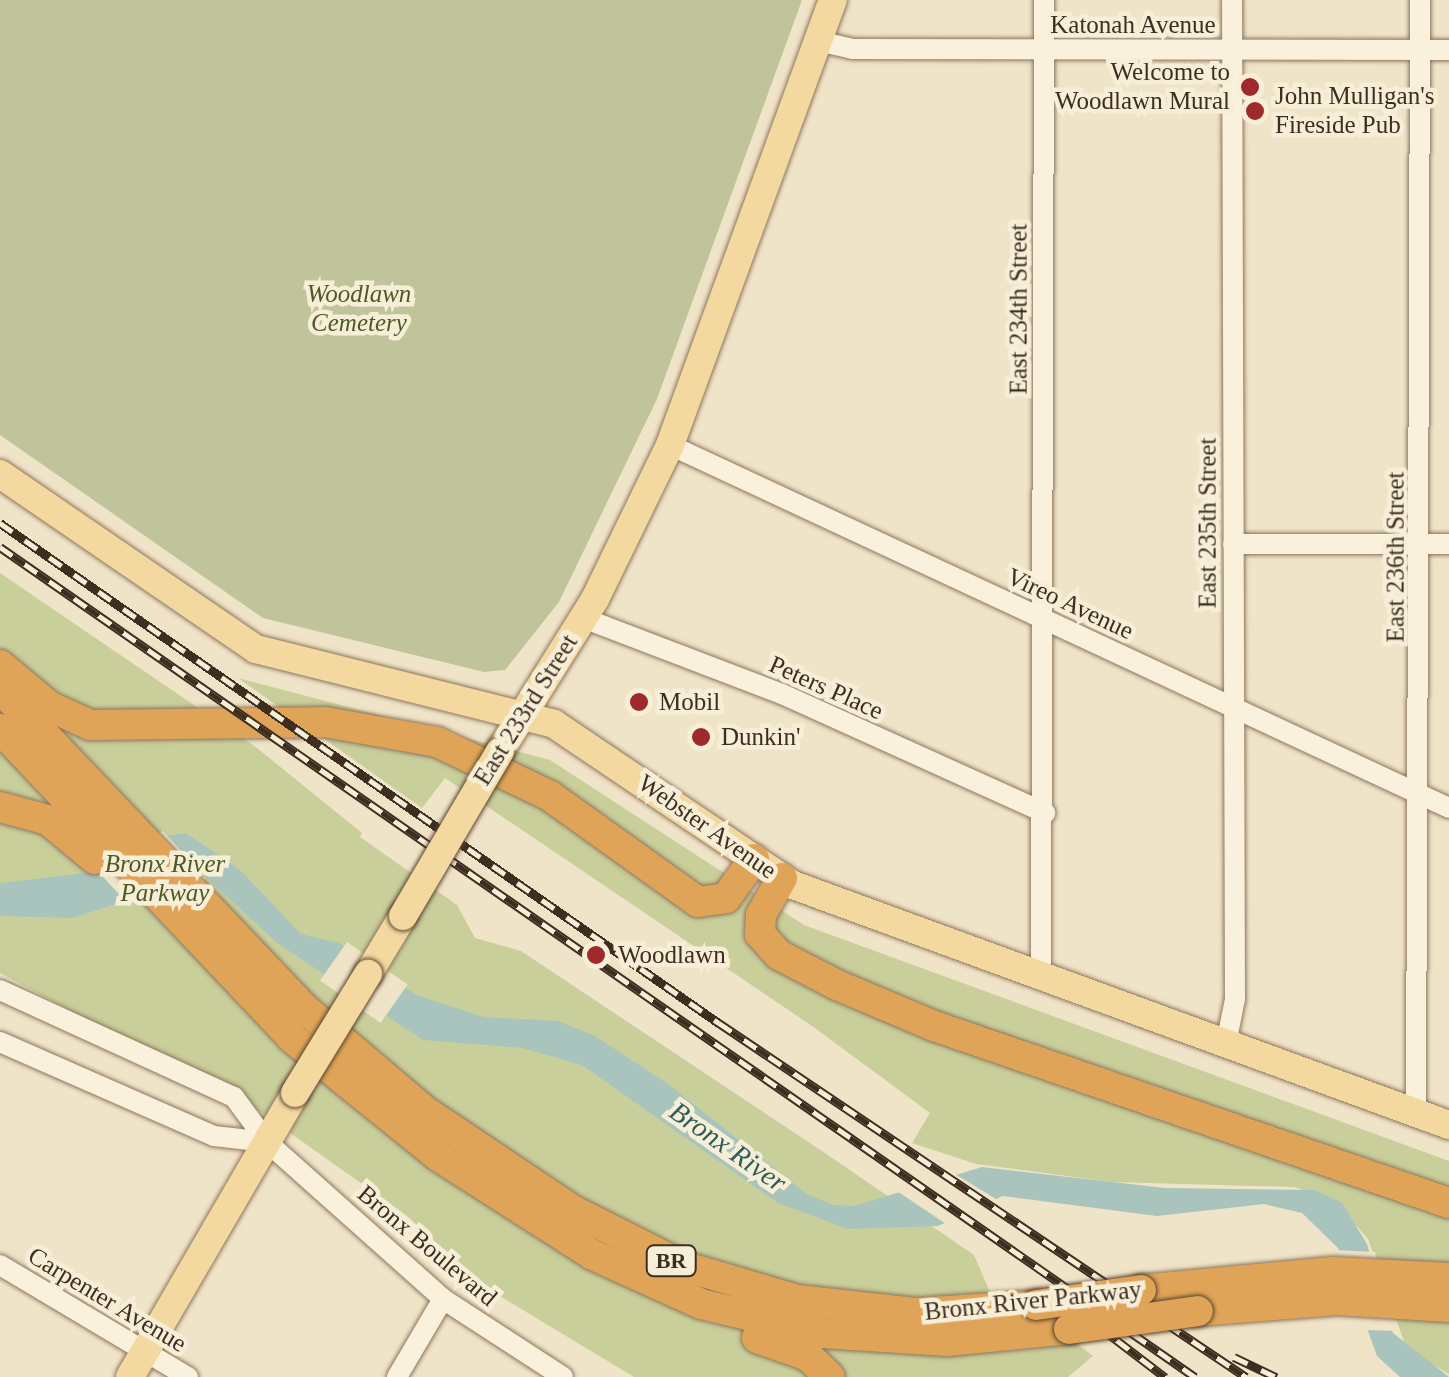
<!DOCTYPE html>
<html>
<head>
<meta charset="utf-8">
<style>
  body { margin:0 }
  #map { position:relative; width:1449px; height:1377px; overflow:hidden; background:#f0e4c8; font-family:Georgia,serif }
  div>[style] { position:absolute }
  .green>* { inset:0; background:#c9cf9b }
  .cemetery>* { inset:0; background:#bfc49a }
  .water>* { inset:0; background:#a9c4bc }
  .pier>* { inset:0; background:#f0e4c8; transform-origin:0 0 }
  .roads { filter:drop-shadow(0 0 2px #8d765c) drop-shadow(0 0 2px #8d765c) }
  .minor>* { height:20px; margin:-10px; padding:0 10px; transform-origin:10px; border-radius:10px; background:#faf1dc }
  .major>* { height:28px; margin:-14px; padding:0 14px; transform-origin:14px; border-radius:14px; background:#f3d9a0 }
  .highway>* { height:30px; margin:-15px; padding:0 15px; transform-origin:15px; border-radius:15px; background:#e0a458 }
  .rail>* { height:9px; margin-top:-4.5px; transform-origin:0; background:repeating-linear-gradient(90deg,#f7eed8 0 15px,#3d2e20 0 30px); box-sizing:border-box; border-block:2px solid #3d2e20 }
  .bridges { filter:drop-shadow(0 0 2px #5b4430) drop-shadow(0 0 2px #5b4430) }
  .major-bridge>* { height:28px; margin:-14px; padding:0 14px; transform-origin:14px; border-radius:14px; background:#f3d9a0 }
  .highway-bridge>* { height:30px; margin:-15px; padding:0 15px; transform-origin:15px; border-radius:15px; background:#e0a458 }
  .dots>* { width:28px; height:28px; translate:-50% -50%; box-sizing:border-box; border:5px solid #f7eed8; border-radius:50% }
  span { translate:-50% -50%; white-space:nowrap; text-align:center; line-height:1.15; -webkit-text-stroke:9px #f7eed8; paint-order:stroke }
  .shield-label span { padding:2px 8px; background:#f7eed8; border:2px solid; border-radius:8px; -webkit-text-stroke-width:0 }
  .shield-label { font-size:22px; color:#3d2e20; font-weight:700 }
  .street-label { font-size:25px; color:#3d2e20 }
  .poi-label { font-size:25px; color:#3d2e20 }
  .right { translate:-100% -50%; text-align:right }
  .left { translate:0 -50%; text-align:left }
  .park-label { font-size:25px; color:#4d5a26; font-style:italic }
  .water-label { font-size:28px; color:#2f5d5a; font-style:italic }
</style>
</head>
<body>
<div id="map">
  <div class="green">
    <div style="clip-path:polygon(0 573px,257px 748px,362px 833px,360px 837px,457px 905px,475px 938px,521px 951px,822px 1151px,974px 1255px,992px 1297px,1013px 1296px,1093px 1356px,1068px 1377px,634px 1377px,483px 1286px,406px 1215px,259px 1111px,0 973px)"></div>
    <div style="clip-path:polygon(238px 678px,550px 760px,804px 925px,1449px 1161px,1449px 1374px,1407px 1350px,1368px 1239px,1334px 1200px,1294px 1187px,1112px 1182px,976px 1164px,912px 1143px,930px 1113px,812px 1026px,445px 778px,422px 808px)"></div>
  </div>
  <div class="cemetery">
    <div style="clip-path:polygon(0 0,802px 0,657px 399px,559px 602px,505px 670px,484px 672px,263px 618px,0 435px)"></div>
  </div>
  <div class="water">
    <div style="clip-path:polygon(186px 833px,239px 869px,301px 934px,339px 943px,416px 995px,484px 1017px,558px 1021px,595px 1036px,668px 1084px,807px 1194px,833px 1205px,854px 1206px,982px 1167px,1165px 1188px,1315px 1190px,1342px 1203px,1367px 1244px,1393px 1333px,1449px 1377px,1400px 1377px,1377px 1356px,1338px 1248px,1302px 1213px,1264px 1204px,1157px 1216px,1003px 1196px,938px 1226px,848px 1229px,778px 1203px,582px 1065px,522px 1048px,423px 1040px,277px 943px,205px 876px,72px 918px,0 916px,0 883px,94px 872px,165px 836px)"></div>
  </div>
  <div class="pier">
    <div style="clip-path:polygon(163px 831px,207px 879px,128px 904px,94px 867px)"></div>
    <div style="left:347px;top:942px;width:74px;height:47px;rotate:35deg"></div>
    <div style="clip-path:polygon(945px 1168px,1001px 1202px,949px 1226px,891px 1187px)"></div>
    <div style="clip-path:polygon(1333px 1250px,1375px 1252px,1398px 1331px,1363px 1330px)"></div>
  </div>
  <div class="roads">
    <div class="minor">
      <div style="left:818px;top:41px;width:36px;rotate:13deg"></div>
      <div style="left:853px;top:49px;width:596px;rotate:0.1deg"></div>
      <div style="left:670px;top:445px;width:859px;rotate:24.98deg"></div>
      <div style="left:1233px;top:544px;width:216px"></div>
      <div style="left:583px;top:618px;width:213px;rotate:20.9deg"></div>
      <div style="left:782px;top:694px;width:289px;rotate:24.3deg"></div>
      <div style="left:1041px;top:976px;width:976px;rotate:-89.82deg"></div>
      <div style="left:0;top:990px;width:257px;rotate:24.6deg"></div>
      <div style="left:234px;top:1097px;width:56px;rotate:53.7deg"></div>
      <div style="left:267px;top:1142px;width:236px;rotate:41.7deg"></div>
      <div style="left:443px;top:1299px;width:143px;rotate:33deg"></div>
      <div style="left:0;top:1042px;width:234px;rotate:23.7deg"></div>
      <div style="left:214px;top:1136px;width:53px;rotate:6.5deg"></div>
      <div style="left:1226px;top:1044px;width:46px;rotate:-78.7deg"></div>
      <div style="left:1235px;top:999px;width:999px;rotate:-90.17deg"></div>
      <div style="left:1416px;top:1113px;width:1113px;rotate:-89.79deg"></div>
      <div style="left:0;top:1265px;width:219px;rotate:30.8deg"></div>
      <div style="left:397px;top:1377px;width:91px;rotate:-59.5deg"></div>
    </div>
    <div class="major">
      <div style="left:0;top:474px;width:310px;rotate:34.4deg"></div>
      <div style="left:256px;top:649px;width:307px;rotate:14.1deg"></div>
      <div style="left:554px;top:724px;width:288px;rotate:34deg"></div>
      <div style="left:793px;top:885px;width:699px;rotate:20.1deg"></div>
      <div style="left:500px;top:751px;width:179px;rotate:-58deg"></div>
      <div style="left:595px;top:599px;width:171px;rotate:-64deg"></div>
      <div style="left:670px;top:445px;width:474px;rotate:-69.9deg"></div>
      <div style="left:368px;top:974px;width:68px;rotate:-58.9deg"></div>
      <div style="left:130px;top:1377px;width:328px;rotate:-59.8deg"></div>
    </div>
    <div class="highway">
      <div style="left:0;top:665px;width:64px;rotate:39.9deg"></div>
      <div style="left:49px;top:706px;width:45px;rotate:24.9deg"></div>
      <div style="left:90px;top:725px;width:235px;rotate:-0.7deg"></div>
      <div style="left:325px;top:722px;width:114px;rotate:10.1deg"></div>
      <div style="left:437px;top:742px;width:125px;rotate:25.5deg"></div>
      <div style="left:550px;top:796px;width:182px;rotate:35.6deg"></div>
      <div style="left:698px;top:902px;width:28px;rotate:-8deg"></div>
      <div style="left:726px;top:898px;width:48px;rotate:-54.3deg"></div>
      <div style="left:0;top:688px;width:446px;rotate:46.5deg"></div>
      <div style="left:307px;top:1011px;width:155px;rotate:40.3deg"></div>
      <div style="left:425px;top:1111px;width:179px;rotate:33.9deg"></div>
      <div style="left:574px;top:1211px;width:122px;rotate:26.8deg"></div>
      <div style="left:683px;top:1266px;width:119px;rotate:16.6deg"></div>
      <div style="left:797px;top:1300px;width:121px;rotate:6.2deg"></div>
      <div style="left:917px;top:1313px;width:119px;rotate:-3.8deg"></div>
      <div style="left:0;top:729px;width:425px;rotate:46.6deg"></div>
      <div style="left:292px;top:1038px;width:188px;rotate:38.9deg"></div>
      <div style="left:438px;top:1156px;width:182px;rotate:32.6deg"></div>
      <div style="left:591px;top:1254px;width:121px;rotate:24.4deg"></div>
      <div style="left:701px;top:1304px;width:124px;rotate:13.5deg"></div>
      <div style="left:822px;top:1333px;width:125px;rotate:3.7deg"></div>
      <div style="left:947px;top:1341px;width:123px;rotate:-5.6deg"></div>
      <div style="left:0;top:807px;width:50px;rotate:15.2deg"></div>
      <div style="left:48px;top:820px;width:61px;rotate:39.7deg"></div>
      <div style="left:782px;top:878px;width:43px;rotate:119.6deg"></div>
      <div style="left:761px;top:915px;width:19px;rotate:93deg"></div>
      <div style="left:760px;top:934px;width:28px;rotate:48deg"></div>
      <div style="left:779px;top:955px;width:65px;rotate:27.3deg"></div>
      <div style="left:837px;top:985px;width:105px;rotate:22.9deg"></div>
      <div style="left:934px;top:1026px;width:545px;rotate:18.97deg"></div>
      <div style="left:1141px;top:1290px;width:193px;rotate:-5.4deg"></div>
      <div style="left:1333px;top:1272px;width:116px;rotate:3deg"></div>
      <div style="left:1198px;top:1311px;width:139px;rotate:-4.5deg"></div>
      <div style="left:1337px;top:1300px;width:112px;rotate:3.6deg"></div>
      <div style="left:757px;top:1338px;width:54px;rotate:19.4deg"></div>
      <div style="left:808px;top:1356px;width:30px;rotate:44deg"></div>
    </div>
  </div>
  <div class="rail">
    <div style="left:0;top:523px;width:876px;rotate:34.82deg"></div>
    <div style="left:719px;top:1023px;width:635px;rotate:33.89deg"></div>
    <div style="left:0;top:547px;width:1455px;rotate:34.78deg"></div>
    <div style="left:1093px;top:1322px;width:91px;rotate:37.4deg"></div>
    <div style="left:1234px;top:1357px;width:47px;rotate:25.5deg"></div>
  </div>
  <div class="bridges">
    <div class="major-bridge">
      <div style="left:403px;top:916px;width:191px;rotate:-59.5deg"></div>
      <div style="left:295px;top:1093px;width:140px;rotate:-58.5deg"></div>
    </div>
    <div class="highway-bridge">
      <div style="left:1036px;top:1305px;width:106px;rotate:-8.1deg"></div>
      <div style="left:1069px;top:1329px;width:130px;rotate:-7.9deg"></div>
    </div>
  </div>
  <div class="dots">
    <div style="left:1250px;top:87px;background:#9e2a2b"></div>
    <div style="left:1255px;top:111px;background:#9e2a2b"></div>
    <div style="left:639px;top:702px;background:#9e2a2b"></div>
    <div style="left:701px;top:737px;background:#9e2a2b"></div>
    <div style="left:596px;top:955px;background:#9e2a2b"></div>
  </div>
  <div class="shield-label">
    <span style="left:671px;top:1261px">BR</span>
  </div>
  <div class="street-label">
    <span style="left:1133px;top:25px">Katonah Avenue</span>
    <span style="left:1019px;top:309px;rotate:-90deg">East 234th Street</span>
    <span style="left:1208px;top:523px;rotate:-90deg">East 235th Street</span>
    <span style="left:1396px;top:557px;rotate:-90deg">East 236th Street</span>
    <span style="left:1070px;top:604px;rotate:25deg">Vireo Avenue</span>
    <span style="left:826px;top:688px;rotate:24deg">Peters Place</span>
    <span style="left:526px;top:710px;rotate:-58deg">East 233rd Street</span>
    <span style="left:707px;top:827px;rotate:35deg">Webster Avenue</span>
    <span style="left:427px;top:1246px;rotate:40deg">Bronx Boulevard</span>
    <span style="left:107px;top:1300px;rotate:31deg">Carpenter Avenue</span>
    <span style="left:1033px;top:1301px;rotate:-6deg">Bronx River Parkway</span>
  </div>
  <div class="poi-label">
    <span class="right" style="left:1230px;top:87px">Welcome to<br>Woodlawn Mural</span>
    <span class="left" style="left:1275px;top:111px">John Mulligan's<br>Fireside Pub</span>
    <span class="left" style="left:659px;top:702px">Mobil</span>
    <span class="left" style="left:721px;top:737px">Dunkin'</span>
    <span class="left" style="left:618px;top:955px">Woodlawn</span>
  </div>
  <div class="park-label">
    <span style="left:359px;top:309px">Woodlawn<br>Cemetery</span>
    <span style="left:165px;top:879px">Bronx River<br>Parkway</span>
  </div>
  <div class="water-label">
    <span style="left:728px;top:1147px;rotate:35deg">Bronx River</span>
  </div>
</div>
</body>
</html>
